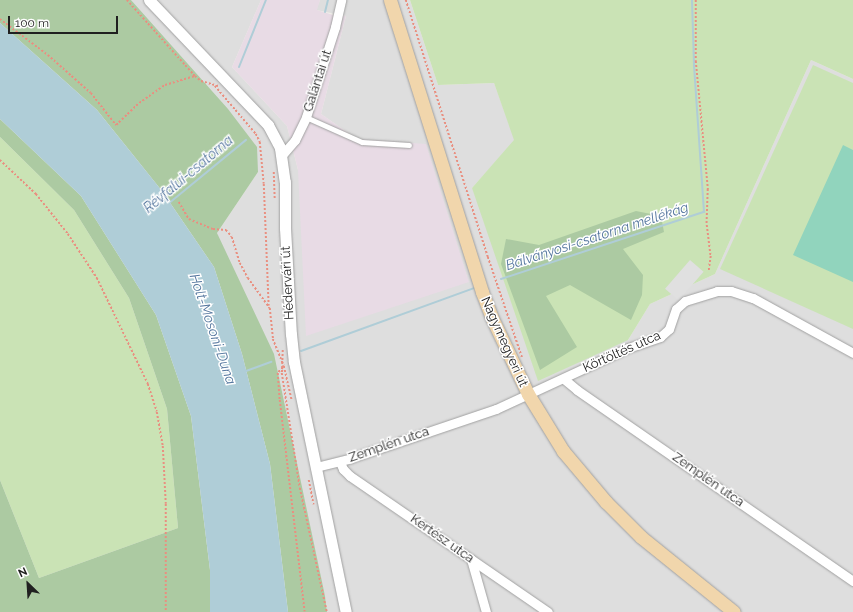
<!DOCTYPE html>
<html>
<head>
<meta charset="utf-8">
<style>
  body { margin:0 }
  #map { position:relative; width:853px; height:612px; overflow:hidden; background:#f0eee8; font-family:Raleway,sans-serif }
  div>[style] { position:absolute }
  .residential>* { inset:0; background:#dedede }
  .industrial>* { inset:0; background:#e8dbe5 }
  .grass>* { inset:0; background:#cae3b5 }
  .forest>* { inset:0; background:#accaa2 }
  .pitch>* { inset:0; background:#91d4bd }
  .parking>* { inset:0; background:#e0e0e0; transform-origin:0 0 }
  .water>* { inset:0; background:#afcdd7 }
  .stream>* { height:2px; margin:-1px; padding:0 1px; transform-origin:1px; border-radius:1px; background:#afcdd7 }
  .path>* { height:1.5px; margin-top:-0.75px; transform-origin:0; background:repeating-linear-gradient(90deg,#e98f80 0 2px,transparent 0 4px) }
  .roads { filter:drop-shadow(0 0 1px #a1a1a1) drop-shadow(0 0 1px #a1a1a1) }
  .service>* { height:4.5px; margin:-2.25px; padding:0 2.25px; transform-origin:2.25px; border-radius:2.25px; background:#fff }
  .minor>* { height:9px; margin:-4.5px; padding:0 4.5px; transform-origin:4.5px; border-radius:4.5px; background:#fff }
  .tertiary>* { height:11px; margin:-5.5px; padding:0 5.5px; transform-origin:5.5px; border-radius:5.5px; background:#fff }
  .primary>* { height:13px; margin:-6.5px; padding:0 6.5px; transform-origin:6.5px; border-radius:6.5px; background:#f1d6ac }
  span { translate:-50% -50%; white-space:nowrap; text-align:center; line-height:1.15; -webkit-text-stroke:3px #fff; paint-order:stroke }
  .street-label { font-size:13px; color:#202020 }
  .water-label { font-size:14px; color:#54769e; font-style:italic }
  .north { position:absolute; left:8px; top:564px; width:40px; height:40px; -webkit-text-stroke:3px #fff; paint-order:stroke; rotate:335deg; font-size:11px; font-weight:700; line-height:16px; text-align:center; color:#202020 }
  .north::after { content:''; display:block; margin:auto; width:14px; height:18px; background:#202020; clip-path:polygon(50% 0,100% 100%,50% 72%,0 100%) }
  .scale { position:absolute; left:8px; top:16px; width:110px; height:18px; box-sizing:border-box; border:2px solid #202020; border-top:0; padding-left:5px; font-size:12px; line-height:14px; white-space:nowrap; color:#202020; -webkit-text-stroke:3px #fff; paint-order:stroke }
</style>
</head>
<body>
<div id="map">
  <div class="residential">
    <div style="clip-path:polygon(131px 0,261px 0,232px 67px,287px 126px,298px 170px,357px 139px,321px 114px,346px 16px,316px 10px,320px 0,410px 0,438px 85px,494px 83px,515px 140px,472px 188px,628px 340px,650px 304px,715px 274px,811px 60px,853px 79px,853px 612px,327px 612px,325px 596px,217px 233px,258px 172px)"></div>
  </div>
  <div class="industrial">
    <div style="clip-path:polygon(261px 0,320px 0,317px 10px,333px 15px,346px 16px,321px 114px,357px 139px,426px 144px,469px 282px,306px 336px,298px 170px,287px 126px,232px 67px)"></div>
  </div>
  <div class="grass">
    <div style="clip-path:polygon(410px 0,853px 0,853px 79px,811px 60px,715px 274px,650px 304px,628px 340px,538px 381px,472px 188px,514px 140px,494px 83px,438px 85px)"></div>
    <div style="clip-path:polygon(813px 65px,853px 83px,853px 329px,720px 269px)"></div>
    <div style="clip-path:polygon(0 137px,74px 210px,129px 298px,167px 409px,178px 528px,39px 578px,0 480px)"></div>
  </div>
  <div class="forest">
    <div style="clip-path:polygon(0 0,131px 0,228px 109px,257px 147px,258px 172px,217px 233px,274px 354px,325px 596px,327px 612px,288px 612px,270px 464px,242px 354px,214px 267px,162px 191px,97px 110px,0 23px)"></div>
    <div style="clip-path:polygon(0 119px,81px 196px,156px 315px,191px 416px,210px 570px,210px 612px,0 612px,0 480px,39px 578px,178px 528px,167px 409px,129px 298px,74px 210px,0 137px)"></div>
    <div style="clip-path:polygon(636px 211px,661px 216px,664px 232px,623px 249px,643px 275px,642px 295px,631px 320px,570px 285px,546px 296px,577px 347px,540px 370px,501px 264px,506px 239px,539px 245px)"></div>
  </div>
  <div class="pitch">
    <div style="clip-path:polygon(843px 145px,853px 150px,853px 282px,793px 255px)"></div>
  </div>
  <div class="parking">
    <div style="left:690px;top:260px;width:18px;height:38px;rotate:41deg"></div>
  </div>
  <div class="water">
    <div style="clip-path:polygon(0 23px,97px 110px,162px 191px,214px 267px,242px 354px,270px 464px,288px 612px,210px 612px,210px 570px,191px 416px,156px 315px,81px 196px,0 119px)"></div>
  </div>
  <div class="stream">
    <div style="left:325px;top:12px;width:12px;rotate:-76deg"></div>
    <div style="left:239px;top:67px;width:72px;rotate:-68.1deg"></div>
    <div style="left:168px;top:204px;width:101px;rotate:-39.4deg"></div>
    <div style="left:501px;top:279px;width:214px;rotate:-18.3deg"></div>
    <div style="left:704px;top:212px;width:148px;rotate:-93.9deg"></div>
    <div style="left:694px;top:64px;width:64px;rotate:-91.8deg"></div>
    <div style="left:301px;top:351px;width:184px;rotate:-20deg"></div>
    <div style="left:246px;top:371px;width:27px;rotate:-20deg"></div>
  </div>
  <div class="path">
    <div style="left:127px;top:0;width:102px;rotate:48.2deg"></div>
    <div style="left:406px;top:0;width:270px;rotate:72.3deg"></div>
    <div style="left:488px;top:257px;width:106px;rotate:71.2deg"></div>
    <div style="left:696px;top:0;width:61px;rotate:90deg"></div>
    <div style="left:696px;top:61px;width:129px;rotate:84.6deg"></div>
    <div style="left:708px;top:189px;width:36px;rotate:92deg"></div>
    <div style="left:707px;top:225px;width:31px;rotate:83deg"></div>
    <div style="left:711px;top:256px;width:15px;rotate:98deg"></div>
    <div style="left:0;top:19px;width:60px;rotate:36.9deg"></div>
    <div style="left:48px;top:55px;width:57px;rotate:41.5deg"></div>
    <div style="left:91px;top:93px;width:41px;rotate:52deg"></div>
    <div style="left:116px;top:125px;width:32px;rotate:-44deg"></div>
    <div style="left:139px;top:103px;width:32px;rotate:-35deg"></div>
    <div style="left:165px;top:85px;width:31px;rotate:-17deg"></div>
    <div style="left:195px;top:76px;width:8px;rotate:40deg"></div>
    <div style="left:201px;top:81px;width:19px;rotate:16deg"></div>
    <div style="left:215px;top:86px;width:63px;rotate:49.5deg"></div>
    <div style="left:256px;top:134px;width:9px;rotate:63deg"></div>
    <div style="left:260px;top:142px;width:42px;rotate:84.6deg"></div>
    <div style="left:264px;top:184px;width:122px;rotate:87.7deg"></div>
    <div style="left:0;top:160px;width:50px;rotate:43.4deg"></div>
    <div style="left:36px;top:194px;width:51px;rotate:51.3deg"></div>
    <div style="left:68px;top:234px;width:53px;rotate:56.6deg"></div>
    <div style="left:97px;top:278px;width:118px;rotate:64.3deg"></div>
    <div style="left:148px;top:384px;width:29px;rotate:72deg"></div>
    <div style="left:157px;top:412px;width:35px;rotate:80deg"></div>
    <div style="left:163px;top:446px;width:58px;rotate:87deg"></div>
    <div style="left:166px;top:504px;width:108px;rotate:90deg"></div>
    <div style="left:274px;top:172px;width:28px;rotate:88deg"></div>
    <div style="left:179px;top:202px;width:20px;rotate:60deg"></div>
    <div style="left:189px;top:219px;width:26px;rotate:23deg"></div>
    <div style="left:213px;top:229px;width:13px;rotate:4deg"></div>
    <div style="left:226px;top:230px;width:9px;rotate:49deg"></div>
    <div style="left:232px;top:237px;width:27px;rotate:73deg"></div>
    <div style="left:240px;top:263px;width:17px;rotate:62deg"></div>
    <div style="left:248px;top:278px;width:37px;rotate:54deg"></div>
    <div style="left:270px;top:308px;width:31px;rotate:84deg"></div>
    <div style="left:273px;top:339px;width:29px;rotate:68deg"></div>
    <div style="left:284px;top:366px;width:35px;rotate:77deg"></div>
    <div style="left:283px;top:350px;width:23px;rotate:92deg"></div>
    <div style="left:282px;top:373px;width:116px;rotate:81.1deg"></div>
    <div style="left:300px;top:488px;width:127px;rotate:77.7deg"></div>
    <div style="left:283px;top:368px;width:7px;rotate:135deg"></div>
    <div style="left:278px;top:373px;width:27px;rotate:86deg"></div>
    <div style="left:280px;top:400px;width:213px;rotate:83.3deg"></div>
    <div style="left:309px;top:480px;width:25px;rotate:79deg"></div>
  </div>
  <div class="roads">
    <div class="service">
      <div style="left:306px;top:117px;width:61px;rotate:24.1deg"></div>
      <div style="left:362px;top:142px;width:47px;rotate:3.7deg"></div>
    </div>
    <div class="minor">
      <div style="left:282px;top:155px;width:20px;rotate:-49deg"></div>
      <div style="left:295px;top:140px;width:25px;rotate:-64deg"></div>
      <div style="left:306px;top:117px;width:95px;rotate:-72.1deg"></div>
      <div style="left:335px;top:27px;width:28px;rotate:-77deg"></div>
      <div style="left:564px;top:379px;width:17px;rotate:40deg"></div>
      <div style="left:577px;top:390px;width:336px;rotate:34.7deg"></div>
      <div style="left:340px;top:462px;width:8px;rotate:67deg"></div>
      <div style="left:343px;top:469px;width:10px;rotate:45deg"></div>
      <div style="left:350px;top:476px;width:240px;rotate:34.5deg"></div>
      <div style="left:316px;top:467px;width:36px;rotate:-14deg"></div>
      <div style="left:351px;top:458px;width:153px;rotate:-18.7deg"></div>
      <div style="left:496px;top:409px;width:145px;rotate:-24.8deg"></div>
      <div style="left:628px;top:348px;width:34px;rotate:-19deg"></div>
      <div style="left:660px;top:337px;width:12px;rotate:-42deg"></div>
      <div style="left:669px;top:329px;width:21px;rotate:-71deg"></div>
      <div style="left:676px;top:309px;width:12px;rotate:-42deg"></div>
      <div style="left:685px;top:301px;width:34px;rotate:-17deg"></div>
      <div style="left:717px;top:291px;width:14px"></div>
      <div style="left:731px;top:291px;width:23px;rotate:18deg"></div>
      <div style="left:753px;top:298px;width:114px;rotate:28.8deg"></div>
      <div style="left:471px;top:559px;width:55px;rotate:74.2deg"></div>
    </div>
    <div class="tertiary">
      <div style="left:149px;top:0;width:173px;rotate:46.4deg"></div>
      <div style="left:268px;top:125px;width:26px;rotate:62deg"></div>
      <div style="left:280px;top:148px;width:34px;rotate:82deg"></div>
      <div style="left:285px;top:182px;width:46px;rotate:90deg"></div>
      <div style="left:285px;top:228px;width:106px;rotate:86.8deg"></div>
      <div style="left:291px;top:334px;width:28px;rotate:84deg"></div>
      <div style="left:294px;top:362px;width:255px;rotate:78.3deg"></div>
    </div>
    <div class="primary">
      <div style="left:390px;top:0;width:306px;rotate:72.5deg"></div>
      <div style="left:482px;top:292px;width:26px;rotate:69deg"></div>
      <div style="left:491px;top:316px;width:86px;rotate:64.6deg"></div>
      <div style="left:528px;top:394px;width:67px;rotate:58.4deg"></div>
      <div style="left:563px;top:451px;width:67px;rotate:49.9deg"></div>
      <div style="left:606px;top:502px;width:49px;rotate:45deg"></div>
      <div style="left:641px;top:537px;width:119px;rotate:38.9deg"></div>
    </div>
  </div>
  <div class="street-label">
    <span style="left:318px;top:81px;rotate:-72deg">Galántai út</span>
    <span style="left:288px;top:283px;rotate:-93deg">Hédervári út</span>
    <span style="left:504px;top:342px;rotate:66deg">Nagymegyeri út</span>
    <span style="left:622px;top:352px;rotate:-24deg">Körtöltés utca</span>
    <span style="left:389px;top:445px;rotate:-19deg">Zemplén utca</span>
    <span style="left:708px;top:480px;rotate:35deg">Zemplén utca</span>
    <span style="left:442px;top:539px;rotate:35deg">Kertész utca</span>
  </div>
  <div class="water-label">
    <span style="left:188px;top:174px;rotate:-40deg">Révfalui-csatorna</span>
    <span style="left:597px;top:236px;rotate:-18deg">Bálványosi-csatorna mellékág</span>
    <span style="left:213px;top:329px;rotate:71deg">Holt-Mosoni-Duna</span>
  </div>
  <div class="north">N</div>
  <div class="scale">100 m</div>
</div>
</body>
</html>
